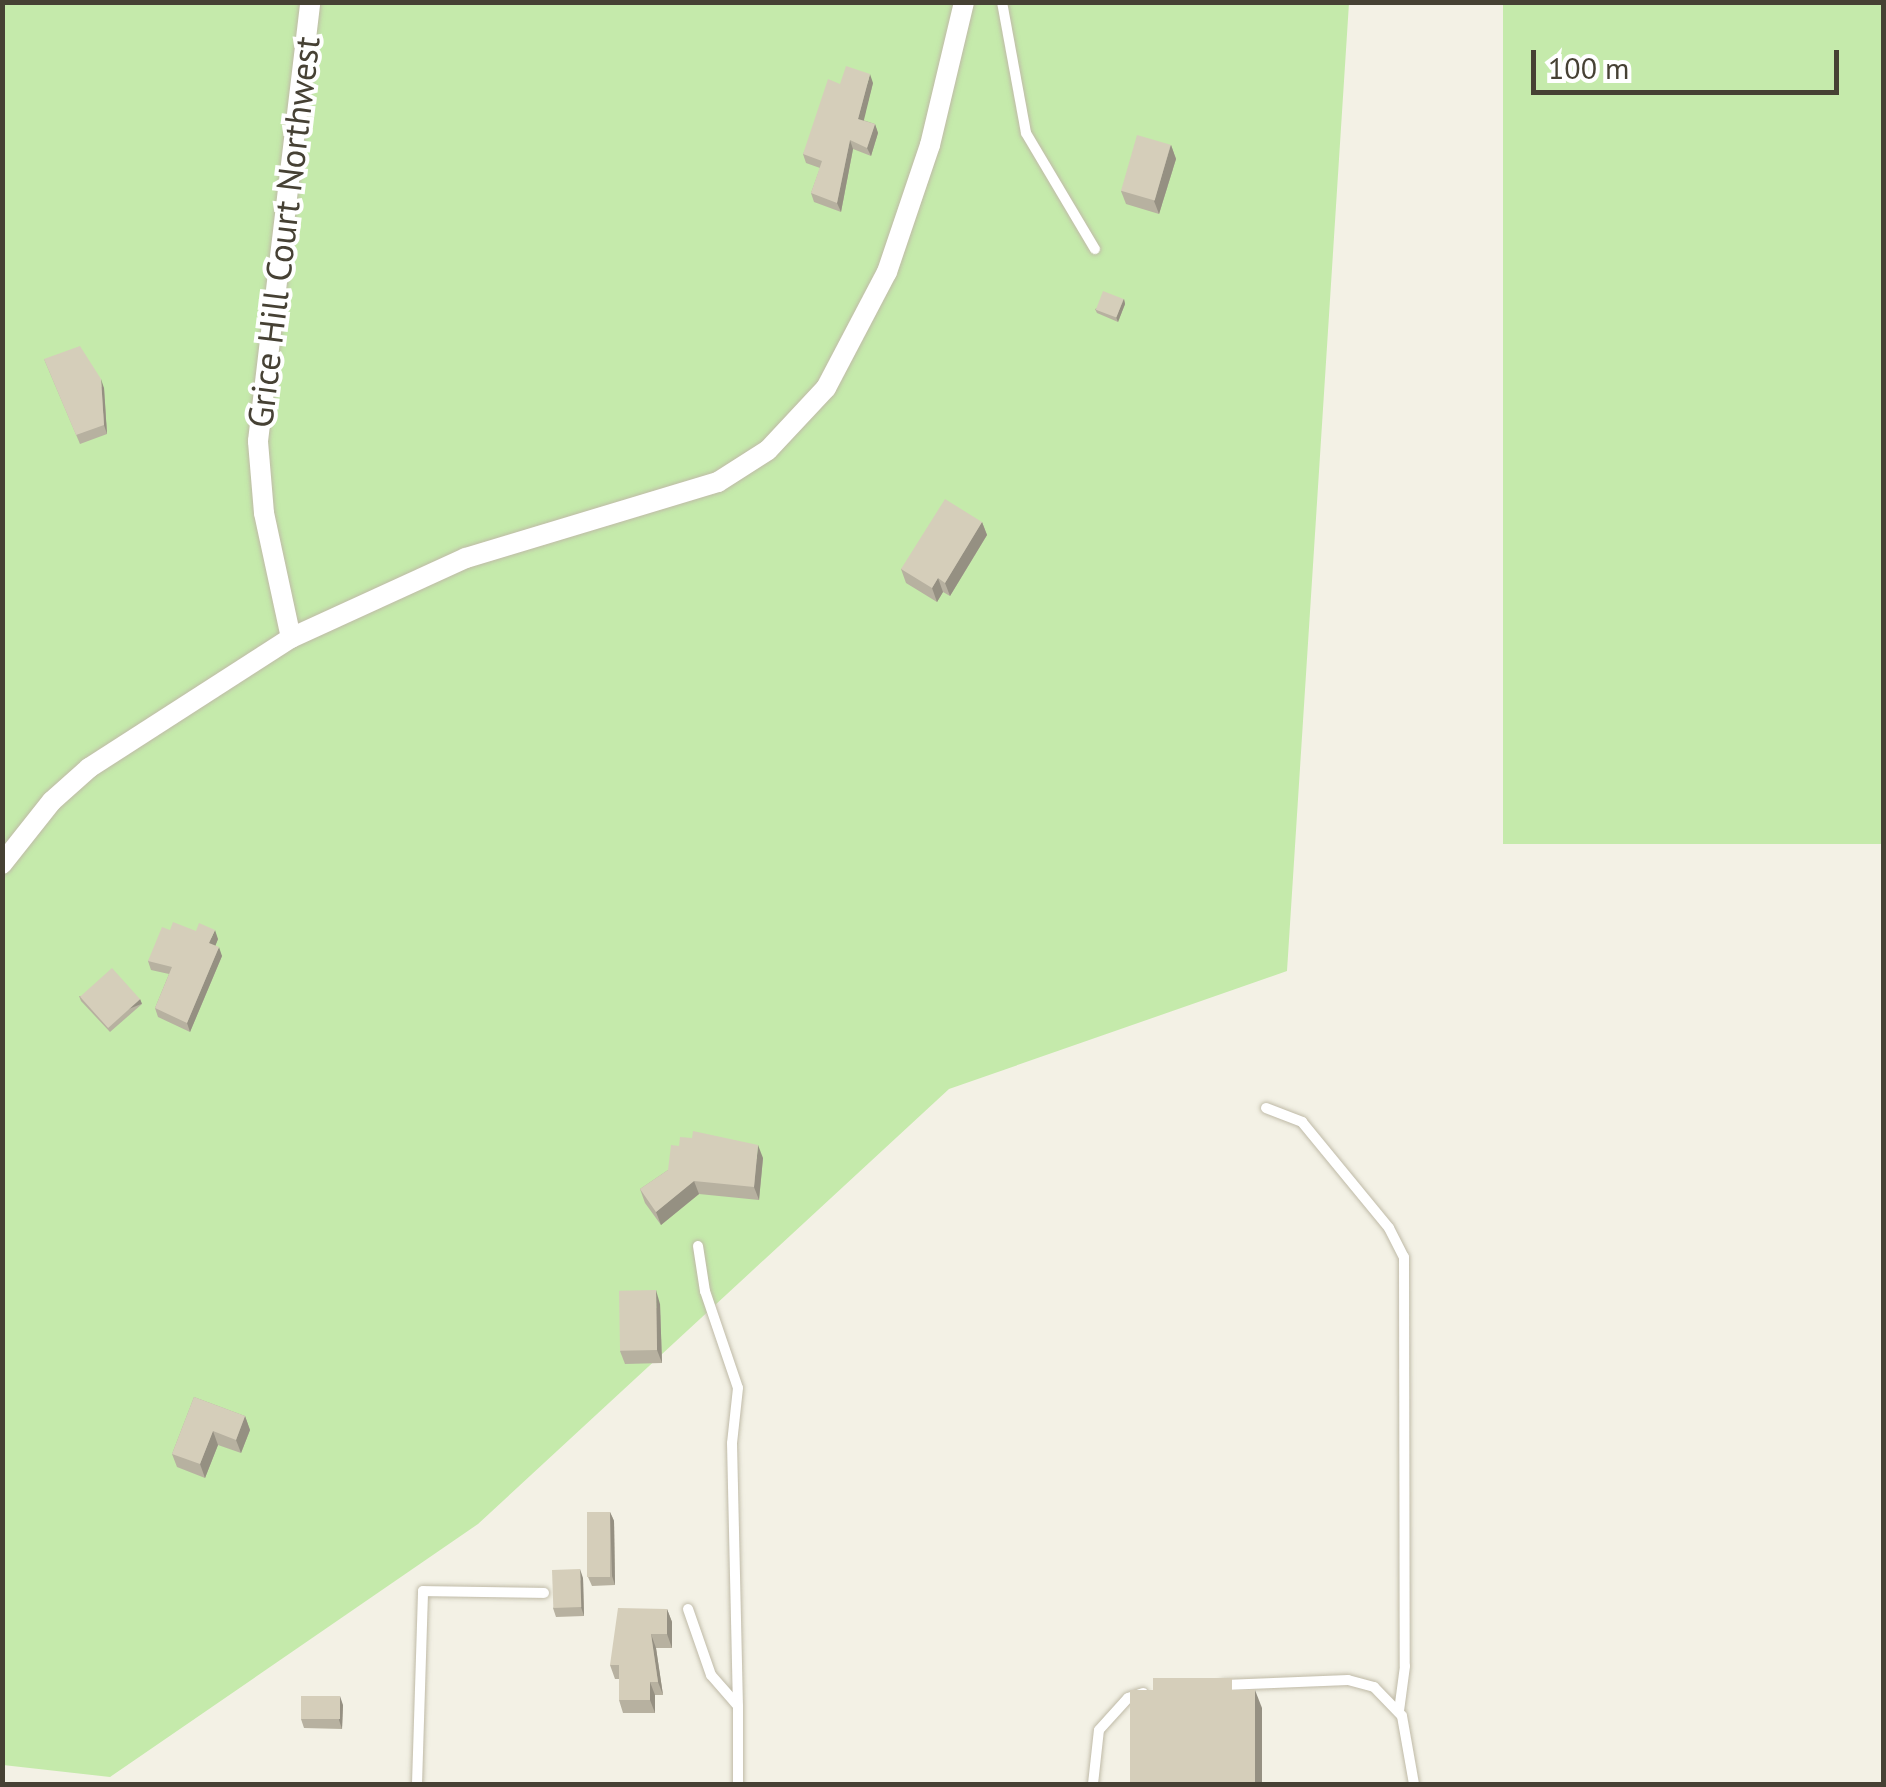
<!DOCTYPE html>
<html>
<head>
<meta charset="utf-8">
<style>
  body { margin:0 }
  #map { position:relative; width:1886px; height:1787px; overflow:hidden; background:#f3f1e5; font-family:"PT Sans",sans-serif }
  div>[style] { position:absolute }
  .green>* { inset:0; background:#c5eaab; transform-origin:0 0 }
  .roads { filter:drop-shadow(0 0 2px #bfbaa7) drop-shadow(0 0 2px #bfbaa7) }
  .service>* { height:10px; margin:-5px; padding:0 5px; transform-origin:5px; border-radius:5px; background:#fff }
  .minor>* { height:20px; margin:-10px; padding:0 10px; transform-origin:10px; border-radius:10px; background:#fff }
  .wall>* { inset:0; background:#b7b1a0 }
  .shaded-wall>* { inset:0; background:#959082; transform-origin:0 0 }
  .building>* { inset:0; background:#d5ceba; transform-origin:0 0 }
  span { translate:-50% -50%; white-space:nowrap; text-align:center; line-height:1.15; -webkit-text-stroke:8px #fff; paint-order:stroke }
  .street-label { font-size:35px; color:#464134 }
  .frame { position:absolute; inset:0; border:5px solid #464134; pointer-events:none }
  .scale { position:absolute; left:1531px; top:50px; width:308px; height:45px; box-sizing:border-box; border:5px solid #464134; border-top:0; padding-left:12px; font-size:30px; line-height:35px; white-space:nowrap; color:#464134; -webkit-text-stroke:8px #fff; paint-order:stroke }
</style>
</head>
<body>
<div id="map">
  <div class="green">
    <div style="clip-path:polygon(3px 3px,1349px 3px,1287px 971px,949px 1089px,478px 1524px,110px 1777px,3px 1765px)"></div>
    <div style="left:1503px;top:3px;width:380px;height:841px"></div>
  </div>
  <div class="roads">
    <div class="service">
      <div style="left:1002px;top:2px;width:133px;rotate:79.6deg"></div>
      <div style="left:1026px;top:133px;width:135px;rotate:59.3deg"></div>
      <div style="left:1266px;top:1108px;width:39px;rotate:21deg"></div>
      <div style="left:1302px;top:1122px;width:137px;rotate:50.6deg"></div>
      <div style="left:1389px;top:1228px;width:33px;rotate:63deg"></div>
      <div style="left:1404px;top:1257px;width:409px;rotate:89.9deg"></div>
      <div style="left:1405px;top:1666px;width:45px;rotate:97.6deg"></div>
      <div style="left:698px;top:1246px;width:46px;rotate:81.2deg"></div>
      <div style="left:705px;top:1291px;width:102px;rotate:71.2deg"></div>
      <div style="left:738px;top:1388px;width:55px;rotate:96.2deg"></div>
      <div style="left:732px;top:1443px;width:263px;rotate:88.7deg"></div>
      <div style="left:688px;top:1609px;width:70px;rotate:70.8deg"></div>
      <div style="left:711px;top:1675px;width:41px;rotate:48.9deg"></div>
      <div style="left:738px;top:1706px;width:78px;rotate:90deg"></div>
      <div style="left:1224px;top:1685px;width:124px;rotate:-2.3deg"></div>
      <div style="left:1348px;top:1680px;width:27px;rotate:15deg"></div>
      <div style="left:1374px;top:1687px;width:40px;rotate:46deg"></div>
      <div style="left:1402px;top:1716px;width:69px;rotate:80deg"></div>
      <div style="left:417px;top:1784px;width:193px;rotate:-88.2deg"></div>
      <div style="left:423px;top:1591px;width:121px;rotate:0.9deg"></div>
      <div style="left:1093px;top:1784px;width:54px;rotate:-83.7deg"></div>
      <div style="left:1099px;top:1730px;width:43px;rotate:-47.8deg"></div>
      <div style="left:1128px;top:1698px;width:16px;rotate:-18deg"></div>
    </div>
    <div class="minor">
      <div style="left:291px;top:638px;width:128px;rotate:-102.2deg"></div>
      <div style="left:264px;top:513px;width:72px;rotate:-94.8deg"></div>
      <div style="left:258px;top:441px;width:442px;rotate:-83.2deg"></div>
      <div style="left:2px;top:864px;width:80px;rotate:-51.6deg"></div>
      <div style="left:52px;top:801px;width:50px;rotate:-41.7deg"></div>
      <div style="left:89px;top:768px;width:240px;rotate:-32.8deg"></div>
      <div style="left:291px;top:638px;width:192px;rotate:-24.6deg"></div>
      <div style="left:466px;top:558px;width:263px;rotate:-16.8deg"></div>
      <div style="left:718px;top:482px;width:59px;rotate:-32.6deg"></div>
      <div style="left:768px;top:450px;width:85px;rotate:-46.9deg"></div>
      <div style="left:826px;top:388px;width:131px;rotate:-62.3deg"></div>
      <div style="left:887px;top:272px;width:134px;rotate:-71.3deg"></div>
      <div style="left:930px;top:145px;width:147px;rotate:-76.6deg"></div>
    </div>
  </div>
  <div class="wall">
    <div style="clip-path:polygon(873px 83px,863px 120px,875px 124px,878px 133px,871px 156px,853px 149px,841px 212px,814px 202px,811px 193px,820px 168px,806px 163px,803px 154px,840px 84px)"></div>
    <div style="clip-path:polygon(1171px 145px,1176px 159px,1159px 214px,1126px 204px,1121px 191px)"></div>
    <div style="clip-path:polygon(1124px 299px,1125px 304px,1118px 322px,1097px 313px,1095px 309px)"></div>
    <div style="clip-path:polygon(44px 359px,104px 388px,107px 434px,80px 444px)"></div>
    <div style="clip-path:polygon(982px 522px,987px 535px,950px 596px,943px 592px,937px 602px,906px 583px,901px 569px)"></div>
    <div style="clip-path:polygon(170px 930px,218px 939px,215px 946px,222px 956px,190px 1032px,158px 1017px,155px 1008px,169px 974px,151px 970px,148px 961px)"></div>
    <div style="clip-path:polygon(79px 996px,140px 999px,142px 1004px,110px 1032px,81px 1001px)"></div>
    <div style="clip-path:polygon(763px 1158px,759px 1200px,699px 1194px,661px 1225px,645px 1203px,640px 1189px,668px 1170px)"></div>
    <div style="clip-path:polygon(660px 1304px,662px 1363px,625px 1364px,620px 1351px)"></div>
    <div style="clip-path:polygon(194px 1397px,245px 1416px,250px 1430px,241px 1453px,218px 1445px,205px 1478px,177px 1467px,172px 1454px)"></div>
    <div style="clip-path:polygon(610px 1512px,614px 1521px,615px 1585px,592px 1586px,588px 1577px)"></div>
    <div style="clip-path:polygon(583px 1578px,584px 1616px,556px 1617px,553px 1608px)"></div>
    <div style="clip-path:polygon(667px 1609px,672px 1622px,672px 1648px,656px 1648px,663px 1695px,655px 1695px,655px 1713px,623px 1713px,619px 1700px,619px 1679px,615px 1679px,610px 1665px)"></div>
    <div style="clip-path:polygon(343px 1705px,342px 1729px,304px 1728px,301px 1719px)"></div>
  </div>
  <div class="shaded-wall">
    <div style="clip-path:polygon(870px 74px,873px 83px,862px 128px,858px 119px)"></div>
    <div style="clip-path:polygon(875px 124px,878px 133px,871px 156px,867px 148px)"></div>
    <div style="clip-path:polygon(850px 140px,853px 149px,841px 212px,837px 203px)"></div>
    <div style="clip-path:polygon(1171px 145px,1176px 159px,1159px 214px,1154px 201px)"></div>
    <div style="clip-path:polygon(1124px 299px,1125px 304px,1118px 322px,1116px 317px)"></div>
    <div style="clip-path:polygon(101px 379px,104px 388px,107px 434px,104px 425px)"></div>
    <div style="clip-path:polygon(982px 522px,987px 535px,950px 596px,945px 583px)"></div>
    <div style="clip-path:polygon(938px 578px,943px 592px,937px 602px,932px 588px)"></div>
    <div style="clip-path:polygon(215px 930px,218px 939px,213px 952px,209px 943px)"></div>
    <div style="clip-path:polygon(219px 947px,222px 956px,190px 1032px,187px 1023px)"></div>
    <div style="left:140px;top:999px;width:5px;height:43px;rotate:68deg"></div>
    <div style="clip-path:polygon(758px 1145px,763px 1158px,759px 1200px,754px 1187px)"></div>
    <div style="clip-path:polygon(694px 1181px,699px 1194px,661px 1225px,656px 1212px)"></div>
    <div style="clip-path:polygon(656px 1290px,660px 1304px,662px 1363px,657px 1350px)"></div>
    <div style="clip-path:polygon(245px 1416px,250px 1430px,241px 1453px,236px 1440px)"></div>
    <div style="clip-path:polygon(213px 1431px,218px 1445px,205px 1478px,200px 1464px)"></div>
    <div style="clip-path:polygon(610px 1512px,614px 1521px,615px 1585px,612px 1576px)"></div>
    <div style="clip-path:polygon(580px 1569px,583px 1578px,584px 1616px,581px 1607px)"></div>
    <div style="clip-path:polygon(667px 1609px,672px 1622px,672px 1648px,667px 1634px)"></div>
    <div style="clip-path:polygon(651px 1634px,656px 1648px,663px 1695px,658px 1682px)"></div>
    <div style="clip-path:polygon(650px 1682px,655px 1695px,655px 1713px,650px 1700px)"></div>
    <div style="clip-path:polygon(1255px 1690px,1262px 1708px,1262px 1784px,1255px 1784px)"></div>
    <div style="clip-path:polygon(340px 1696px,343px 1705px,342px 1729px,339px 1720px)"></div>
  </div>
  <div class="building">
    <div style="clip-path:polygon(846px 66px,870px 74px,858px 119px,875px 124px,867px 148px,850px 140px,837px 203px,811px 193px,822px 161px,803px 154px,828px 79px,840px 84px)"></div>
    <div style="left:1137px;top:135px;width:35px;height:58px;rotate:16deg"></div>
    <div style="left:1103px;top:291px;width:22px;height:20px;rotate:21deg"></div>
    <div style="clip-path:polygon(80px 346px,101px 379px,104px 425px,76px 435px,44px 359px)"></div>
    <div style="clip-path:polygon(945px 499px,982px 522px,945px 583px,938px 578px,932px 588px,901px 569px)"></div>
    <div style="clip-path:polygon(173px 922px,196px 931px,199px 923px,215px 930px,209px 943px,219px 947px,187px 1023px,155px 1008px,172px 967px,148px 961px,162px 927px,170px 930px)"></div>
    <div style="left:112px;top:968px;width:42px;height:43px;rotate:48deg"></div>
    <div style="clip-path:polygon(693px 1131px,758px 1145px,754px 1187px,694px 1181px,656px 1212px,640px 1189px,668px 1170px,671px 1145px,679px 1146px,680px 1137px,692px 1138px)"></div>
    <div style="left:656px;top:1290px;width:60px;height:37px;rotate:89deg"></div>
    <div style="clip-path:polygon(194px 1397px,245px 1416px,236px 1440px,213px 1431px,200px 1464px,172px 1454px)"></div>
    <div style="left:587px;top:1512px;width:23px;height:65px"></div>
    <div style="left:580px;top:1569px;width:38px;height:28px;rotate:88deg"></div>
    <div style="clip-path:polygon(618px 1608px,667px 1609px,667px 1634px,651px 1634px,658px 1682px,650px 1682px,650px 1700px,619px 1700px,619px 1665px,610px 1665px)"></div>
    <div style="clip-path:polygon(1153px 1678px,1232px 1678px,1232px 1690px,1255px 1690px,1255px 1784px,1130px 1784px,1130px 1690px,1153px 1690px)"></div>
    <div style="left:301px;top:1696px;width:39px;height:23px"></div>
  </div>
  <div class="street-label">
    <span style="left:283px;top:232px;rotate:-83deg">Grice Hill Court Northwest</span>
  </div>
  <div class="frame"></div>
  <div class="scale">100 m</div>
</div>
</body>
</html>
